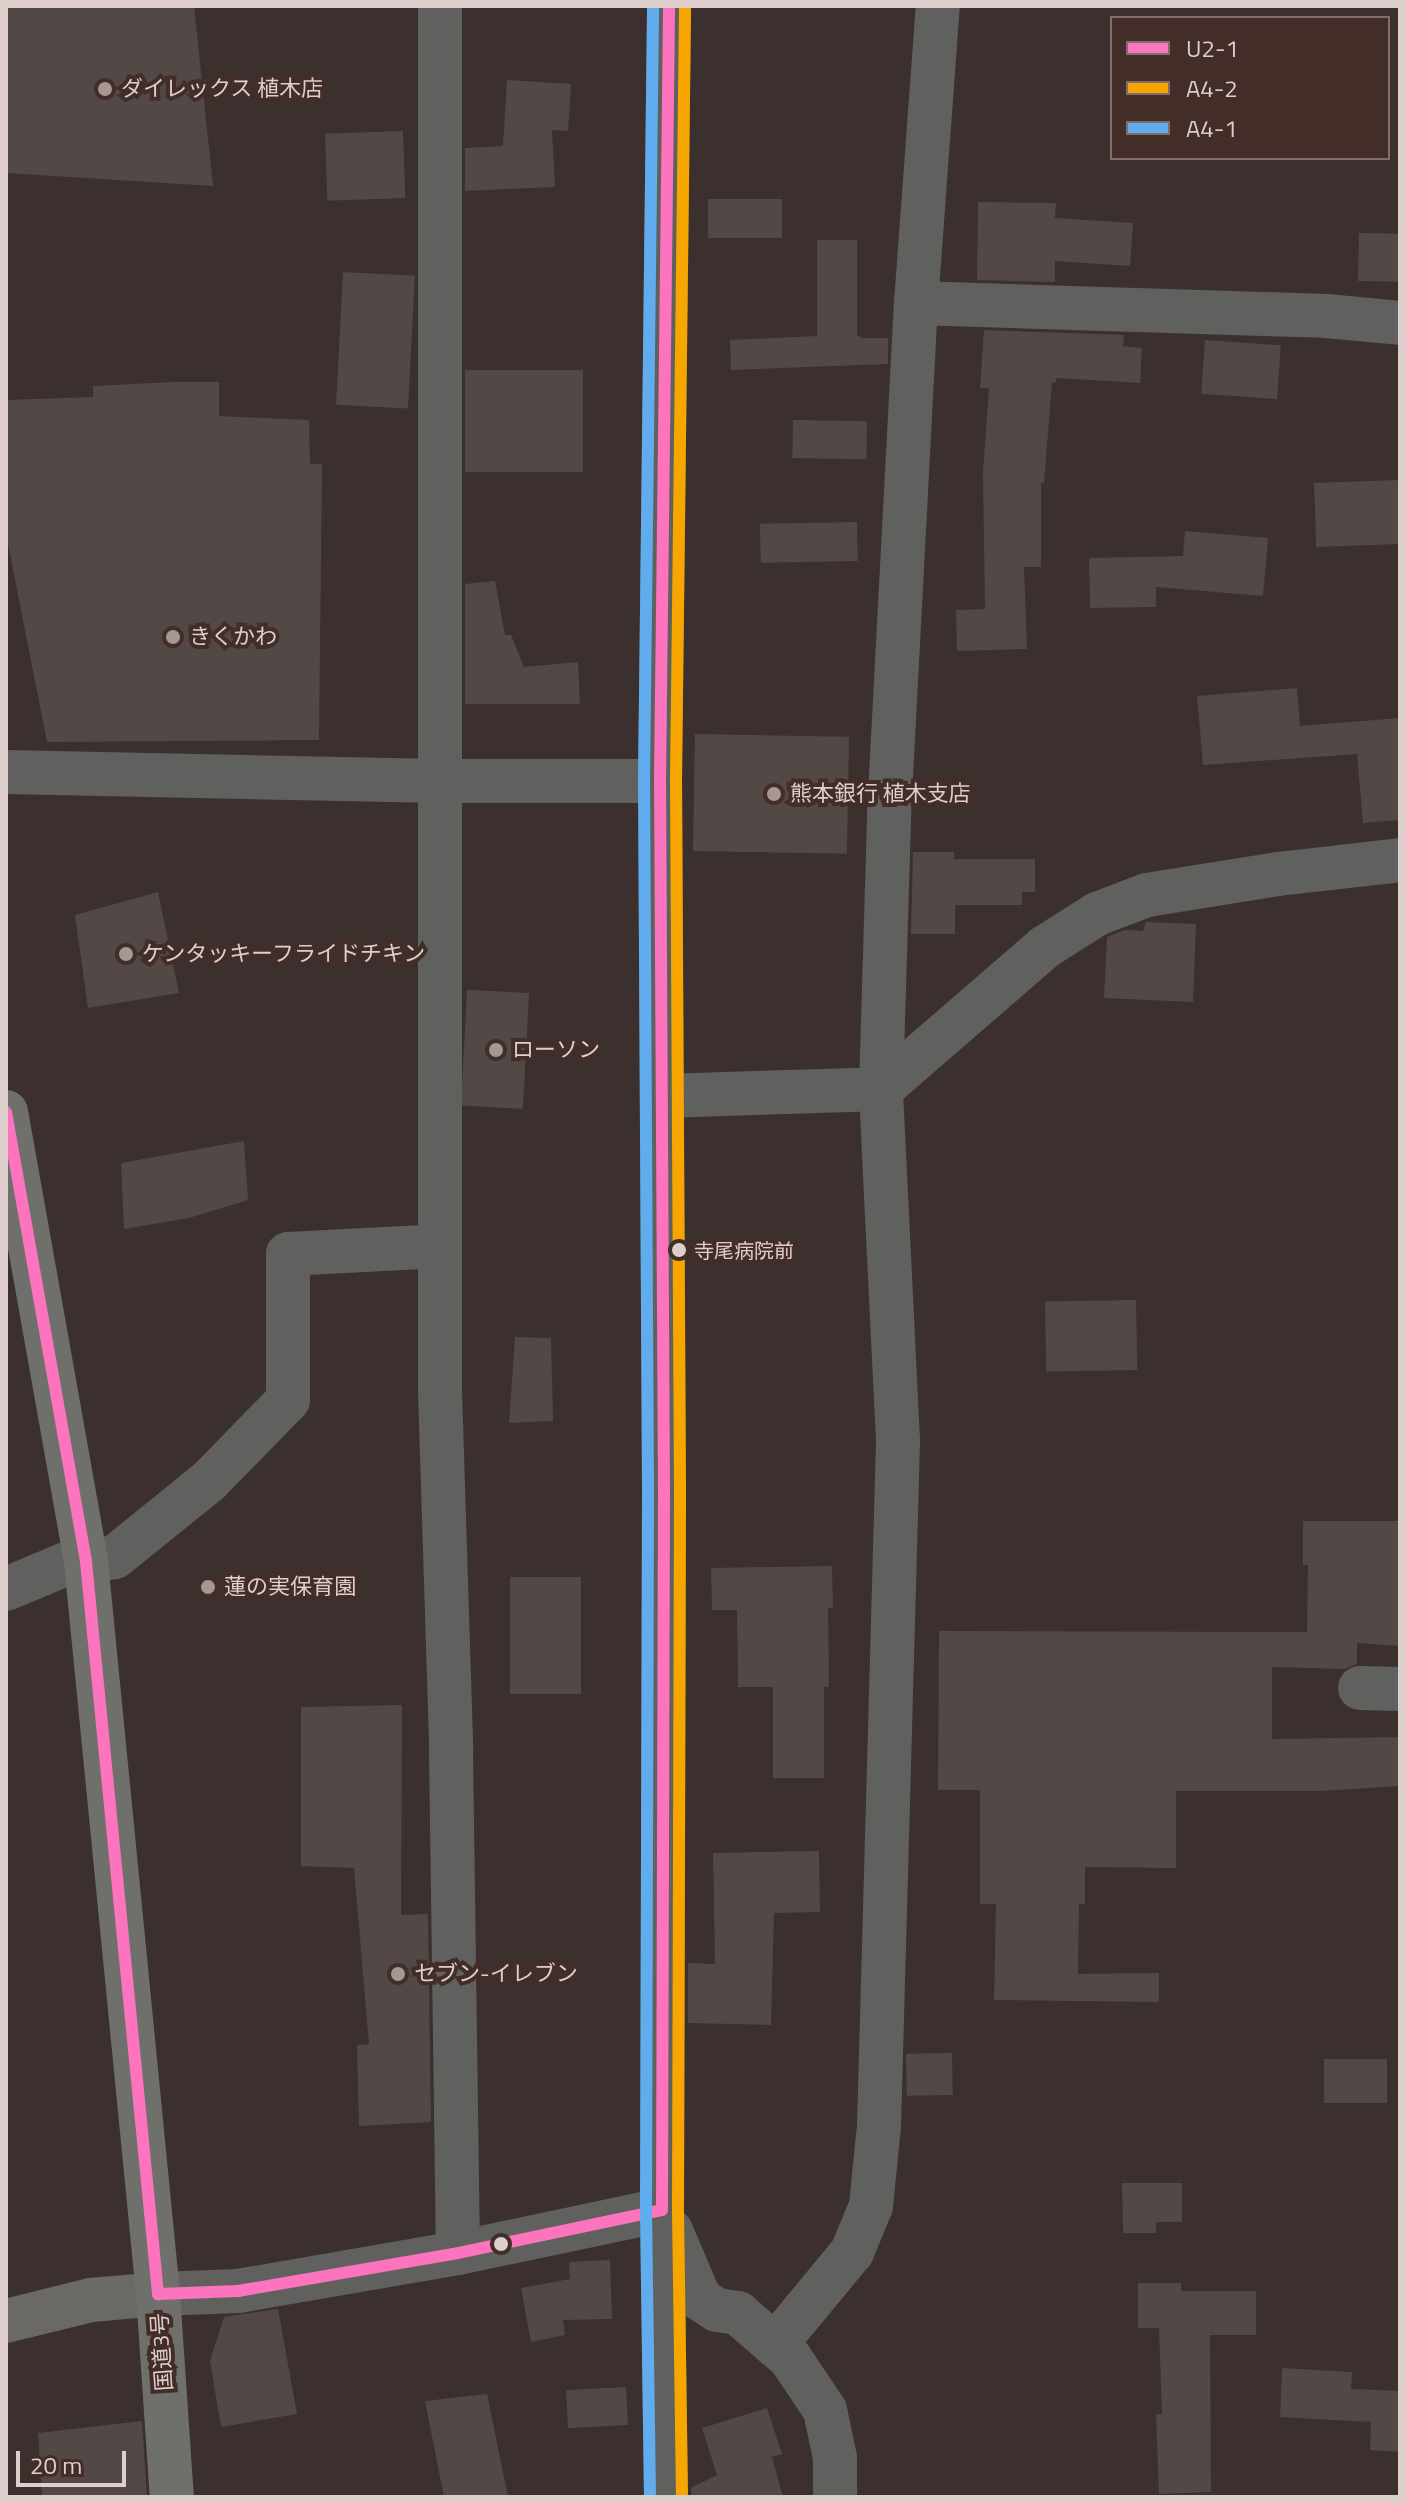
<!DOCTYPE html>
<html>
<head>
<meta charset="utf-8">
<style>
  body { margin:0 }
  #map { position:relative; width:1406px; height:2503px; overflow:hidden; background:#3c302e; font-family:"Titillium Web","Noto Sans JP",sans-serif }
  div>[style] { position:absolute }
  .building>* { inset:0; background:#524846; transform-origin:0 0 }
  .minor>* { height:44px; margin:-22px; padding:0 22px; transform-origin:22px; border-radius:22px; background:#60615f }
  .major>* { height:44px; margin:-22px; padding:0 22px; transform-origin:22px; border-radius:22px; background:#6a6966 }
  .highway>* { height:44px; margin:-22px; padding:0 22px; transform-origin:22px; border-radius:22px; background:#6f706c }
  .bus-1>* { height:12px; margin:-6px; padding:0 6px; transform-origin:6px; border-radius:6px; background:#fc73be }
  .bus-2>* { height:12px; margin:-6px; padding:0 6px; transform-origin:6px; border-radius:6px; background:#f7a600 }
  .bus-3>* { height:12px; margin:-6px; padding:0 6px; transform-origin:6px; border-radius:6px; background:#60acee }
  .dots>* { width:22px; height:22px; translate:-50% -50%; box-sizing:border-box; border:4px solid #422d28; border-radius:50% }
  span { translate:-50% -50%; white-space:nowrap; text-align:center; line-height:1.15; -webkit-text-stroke:8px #422d28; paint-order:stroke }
  .bus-label { font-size:20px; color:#decfcc }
  .left { translate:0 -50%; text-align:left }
  .poi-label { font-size:22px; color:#decfcc }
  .street-label { font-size:22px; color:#decfcc }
  .frame { position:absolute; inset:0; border:8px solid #decfcc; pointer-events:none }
  .legend { position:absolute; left:1110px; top:16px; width:280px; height:144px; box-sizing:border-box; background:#422d28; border:2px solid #806e6a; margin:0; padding:10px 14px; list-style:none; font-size:24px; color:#decfcc }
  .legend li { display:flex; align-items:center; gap:16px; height:40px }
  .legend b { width:40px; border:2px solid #806e6a }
  .scale { position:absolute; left:16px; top:2451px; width:110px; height:36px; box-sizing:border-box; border:4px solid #decfcc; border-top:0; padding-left:10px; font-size:24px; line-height:28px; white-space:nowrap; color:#decfcc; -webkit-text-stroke:6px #422d28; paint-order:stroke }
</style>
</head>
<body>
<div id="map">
  <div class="building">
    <div style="clip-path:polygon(6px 6px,194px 6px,213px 186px,6px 173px)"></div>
    <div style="clip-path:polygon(507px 80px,571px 84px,568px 131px,552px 130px,555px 187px,465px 191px,465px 148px,503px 146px)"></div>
    <div style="left:403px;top:131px;width:67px;height:78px;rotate:88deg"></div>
    <div style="left:708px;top:199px;width:74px;height:39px"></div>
    <div style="clip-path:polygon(978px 202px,1056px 203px,1055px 218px,1133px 223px,1130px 266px,1055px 261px,1055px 282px,977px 280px)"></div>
    <div style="left:1359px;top:233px;width:41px;height:48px;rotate:1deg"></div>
    <div style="clip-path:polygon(817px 240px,857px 240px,857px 335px,862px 338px,888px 338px,888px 364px,731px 370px,730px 340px,817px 336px)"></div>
    <div style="left:343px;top:272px;width:72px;height:133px;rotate:3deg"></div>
    <div style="clip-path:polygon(984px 330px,1124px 335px,1123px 346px,1142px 348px,1140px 383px,1056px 378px,1056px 383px,1052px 382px,1044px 483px,1041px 483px,1041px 567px,1024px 567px,1027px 649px,957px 651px,956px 610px,985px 609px,983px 473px,989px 388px,980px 388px)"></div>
    <div style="left:1205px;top:340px;width:76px;height:54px;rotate:4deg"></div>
    <div style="left:465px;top:370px;width:118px;height:102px"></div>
    <div style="clip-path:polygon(173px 382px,219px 382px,219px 416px,309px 420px,310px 464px,322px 464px,319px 740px,47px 742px,6px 534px,6px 400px,93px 397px,93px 386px)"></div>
    <div style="left:793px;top:420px;width:74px;height:38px;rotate:1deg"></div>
    <div style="left:1398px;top:480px;width:64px;height:84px;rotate:88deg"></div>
    <div style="left:857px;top:522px;width:39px;height:97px;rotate:89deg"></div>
    <div style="clip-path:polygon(1185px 531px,1268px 538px,1263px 596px,1156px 587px,1156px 607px,1090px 608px,1089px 558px,1183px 556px)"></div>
    <div style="clip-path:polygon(495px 581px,505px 635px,511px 635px,524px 667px,578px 662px,580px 704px,465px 704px,465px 584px)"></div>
    <div style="clip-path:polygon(1297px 688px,1300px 726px,1400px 718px,1400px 820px,1363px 823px,1357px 754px,1203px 765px,1197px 696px)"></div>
    <div style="left:695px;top:734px;width:154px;height:117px;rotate:1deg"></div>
    <div style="clip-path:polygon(913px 852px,954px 852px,954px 859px,1035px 859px,1035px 892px,1022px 892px,1022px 905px,955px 905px,955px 934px,911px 934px)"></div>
    <div style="clip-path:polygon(158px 892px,179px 993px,88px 1008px,75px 915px)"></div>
    <div style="clip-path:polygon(1146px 922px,1196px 924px,1193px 1002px,1104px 998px,1107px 937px,1125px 930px,1143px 931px)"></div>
    <div style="left:529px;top:993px;width:116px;height:62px;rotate:93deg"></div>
    <div style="clip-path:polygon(244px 1141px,248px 1200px,189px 1218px,124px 1229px,121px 1163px)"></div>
    <div style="left:1136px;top:1300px;width:70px;height:91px;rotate:89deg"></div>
    <div style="clip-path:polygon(515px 1337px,551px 1338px,553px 1421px,509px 1423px)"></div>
    <div style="clip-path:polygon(1303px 1521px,1400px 1521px,1400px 1646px,1357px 1643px,1357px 1664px,1345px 1669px,1272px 1667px,1272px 1739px,1400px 1737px,1400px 1786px,1321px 1791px,1176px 1791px,1176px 1868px,1085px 1867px,1085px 1904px,1079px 1904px,1078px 1974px,1159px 1973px,1159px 2002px,994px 2000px,996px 1904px,980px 1904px,980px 1790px,938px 1790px,939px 1631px,1307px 1632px,1308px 1565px,1303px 1565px)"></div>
    <div style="clip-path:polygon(832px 1566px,833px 1608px,828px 1608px,829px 1687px,824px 1687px,824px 1778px,773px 1778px,773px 1687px,738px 1687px,737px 1610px,712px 1610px,711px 1568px)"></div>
    <div style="left:581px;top:1577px;width:117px;height:71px;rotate:90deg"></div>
    <div style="clip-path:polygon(402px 1705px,401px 1915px,428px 1914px,431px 2122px,359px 2126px,357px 2045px,369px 2044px,354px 1868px,301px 1866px,301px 1707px)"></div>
    <div style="clip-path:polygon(819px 1851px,820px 1912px,774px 1913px,771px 2025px,688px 2023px,688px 1963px,715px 1964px,713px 1853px)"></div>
    <div style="left:952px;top:2053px;width:42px;height:46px;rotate:89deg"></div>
    <div style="left:1324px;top:2059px;width:63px;height:44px"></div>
    <div style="clip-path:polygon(1122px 2183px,1182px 2183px,1182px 2222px,1156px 2222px,1156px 2233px,1123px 2233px)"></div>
    <div style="clip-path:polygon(610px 2260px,612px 2319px,563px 2320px,565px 2335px,531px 2342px,521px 2288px,570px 2279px,569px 2262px)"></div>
    <div style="clip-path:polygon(1138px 2283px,1181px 2283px,1181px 2291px,1256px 2291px,1256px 2335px,1210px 2335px,1211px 2492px,1159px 2494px,1156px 2414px,1162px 2414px,1159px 2328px,1138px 2328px)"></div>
    <div style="clip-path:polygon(278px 2309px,297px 2414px,221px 2427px,210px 2361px,224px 2317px)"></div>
    <div style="clip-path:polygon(1282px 2368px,1352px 2372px,1351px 2389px,1400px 2391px,1400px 2452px,1370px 2450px,1371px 2422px,1280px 2417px)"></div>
    <div style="left:626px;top:2387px;width:38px;height:60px;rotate:87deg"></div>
    <div style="clip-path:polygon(487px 2394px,508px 2497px,444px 2497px,425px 2401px)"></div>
    <div style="clip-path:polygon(767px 2408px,782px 2454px,772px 2457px,783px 2497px,691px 2497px,691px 2488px,717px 2475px,702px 2428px)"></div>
    <div style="clip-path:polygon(142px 2421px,147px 2497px,42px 2497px,38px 2433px)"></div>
  </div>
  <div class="minor">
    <div style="left:440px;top:6px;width:1385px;rotate:90deg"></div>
    <div style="left:440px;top:1391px;width:360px;rotate:88.2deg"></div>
    <div style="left:451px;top:1751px;width:502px;rotate:89.2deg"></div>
    <div style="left:916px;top:303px;width:410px;rotate:1.8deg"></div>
    <div style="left:1326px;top:316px;width:74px;rotate:5.4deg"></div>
    <div style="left:6px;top:772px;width:434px;rotate:1.2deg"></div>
    <div style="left:440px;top:781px;width:220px"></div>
    <div style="left:662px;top:1096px;width:219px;rotate:-1.8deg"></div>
    <div style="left:881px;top:1089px;width:217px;rotate:-40.9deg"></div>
    <div style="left:1045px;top:947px;width:62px;rotate:-32.4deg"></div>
    <div style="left:1097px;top:914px;width:53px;rotate:-20.8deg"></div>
    <div style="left:1147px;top:895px;width:133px;rotate:-9.1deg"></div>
    <div style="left:1278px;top:874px;width:123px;rotate:-6.5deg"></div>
    <div style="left:6px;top:1589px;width:65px;rotate:-22.6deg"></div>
    <div style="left:66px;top:1564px;width:49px;rotate:-8.1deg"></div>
    <div style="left:115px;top:1557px;width:121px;rotate:-39deg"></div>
    <div style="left:209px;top:1481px;width:113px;rotate:-45.7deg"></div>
    <div style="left:288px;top:1400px;width:146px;rotate:-90deg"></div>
    <div style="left:288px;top:1254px;width:151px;rotate:-3deg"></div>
    <div style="left:1360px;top:1688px;width:40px;rotate:1.4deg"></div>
    <div style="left:671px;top:2231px;width:74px;rotate:66.9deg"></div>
    <div style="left:700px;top:2299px;width:20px;rotate:33deg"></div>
    <div style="left:717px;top:2310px;width:21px;rotate:8deg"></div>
    <div style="left:738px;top:2313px;width:69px;rotate:40.9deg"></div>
    <div style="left:790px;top:2358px;width:63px;rotate:56.1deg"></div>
    <div style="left:825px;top:2410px;width:49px;rotate:78.2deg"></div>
    <div style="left:835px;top:2458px;width:39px;rotate:90deg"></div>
    <div style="left:158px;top:2294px;width:80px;rotate:-2.1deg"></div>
    <div style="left:238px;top:2291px;width:223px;rotate:-9.8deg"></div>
    <div style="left:458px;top:2253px;width:208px;rotate:-11.9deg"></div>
    <div style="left:775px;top:2345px;width:121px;rotate:-50.4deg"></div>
    <div style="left:852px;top:2252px;width:50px;rotate:-67.6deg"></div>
    <div style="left:871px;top:2206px;width:80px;rotate:-84.3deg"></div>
    <div style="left:879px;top:2126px;width:686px;rotate:-88.41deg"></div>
    <div style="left:898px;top:1440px;width:351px;rotate:-92.8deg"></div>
    <div style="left:881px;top:1089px;width:275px;rotate:-88.3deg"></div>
    <div style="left:889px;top:814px;width:512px;rotate:-86.98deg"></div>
    <div style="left:916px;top:303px;width:298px;rotate:-85.8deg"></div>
    <div style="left:666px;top:2497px;width:287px;rotate:-90.8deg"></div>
    <div style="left:662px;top:2210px;width:720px;rotate:-89.84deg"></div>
    <div style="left:664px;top:1490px;width:709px;rotate:-90.32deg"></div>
    <div style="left:660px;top:781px;width:775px;rotate:-89.33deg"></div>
  </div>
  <div class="major">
    <div style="left:6px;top:2321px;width:88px;rotate:-13.9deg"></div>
    <div style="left:91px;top:2300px;width:67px;rotate:-5.1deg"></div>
  </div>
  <div class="highway">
    <div style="left:6px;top:1112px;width:457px;rotate:79.9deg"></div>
    <div style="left:86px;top:1562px;width:736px;rotate:84.38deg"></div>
    <div style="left:158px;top:2294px;width:203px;rotate:86.1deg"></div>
  </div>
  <div class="bus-1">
    <div style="left:6px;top:1112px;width:457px;rotate:79.9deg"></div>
    <div style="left:86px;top:1562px;width:736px;rotate:84.38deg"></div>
    <div style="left:158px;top:2294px;width:80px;rotate:-2.1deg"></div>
    <div style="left:238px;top:2291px;width:223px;rotate:-9.8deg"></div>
    <div style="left:458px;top:2253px;width:208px;rotate:-11.9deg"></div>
    <div style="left:662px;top:2210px;width:720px;rotate:-89.84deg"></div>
    <div style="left:664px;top:1490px;width:709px;rotate:-90.32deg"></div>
    <div style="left:660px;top:781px;width:775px;rotate:-89.33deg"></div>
  </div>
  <div class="bus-2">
    <div style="left:682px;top:2497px;width:287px;rotate:-90.8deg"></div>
    <div style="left:678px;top:2210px;width:720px;rotate:-89.84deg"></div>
    <div style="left:680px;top:1490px;width:709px;rotate:-90.32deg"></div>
    <div style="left:676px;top:781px;width:775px;rotate:-89.33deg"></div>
  </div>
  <div class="bus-3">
    <div style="left:650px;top:2497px;width:287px;rotate:-90.8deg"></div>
    <div style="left:646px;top:2210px;width:720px;rotate:-89.84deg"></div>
    <div style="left:648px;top:1490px;width:709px;rotate:-90.32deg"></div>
    <div style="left:644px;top:781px;width:775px;rotate:-89.33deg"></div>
  </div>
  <div class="dots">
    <div style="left:105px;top:89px;background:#a59795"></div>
    <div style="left:173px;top:637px;background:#a59795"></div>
    <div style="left:774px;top:794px;background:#a59795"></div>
    <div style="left:126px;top:954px;background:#a59795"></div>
    <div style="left:496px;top:1050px;background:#a59795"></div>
    <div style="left:679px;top:1250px;background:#decfcc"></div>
    <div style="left:208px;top:1587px;background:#a59795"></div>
    <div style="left:398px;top:1974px;background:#a59795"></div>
    <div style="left:501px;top:2244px;background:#decfcc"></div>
  </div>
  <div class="bus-label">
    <span class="left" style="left:694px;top:1250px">寺尾病院前</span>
  </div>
  <div class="poi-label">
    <span class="left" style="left:121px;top:89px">ダイレックス 植木店</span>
    <span class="left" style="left:189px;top:637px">きくかわ</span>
    <span class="left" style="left:790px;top:794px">熊本銀行 植木支店</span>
    <span class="left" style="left:142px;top:954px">ケンタッキーフライドチキン</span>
    <span class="left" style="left:512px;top:1050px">ローソン</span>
    <span class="left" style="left:224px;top:1587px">蓮の実保育園</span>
    <span class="left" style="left:414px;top:1974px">セブン-イレブン</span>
  </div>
  <div class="street-label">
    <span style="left:162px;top:2352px;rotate:-94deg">国道3号</span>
  </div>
  <div class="frame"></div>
  <ul class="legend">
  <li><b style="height:10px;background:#fc73be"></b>U2-1</li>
  <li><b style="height:10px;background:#f7a600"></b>A4-2</li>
  <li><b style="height:10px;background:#60acee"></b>A4-1</li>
  </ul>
  <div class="scale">20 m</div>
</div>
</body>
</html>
